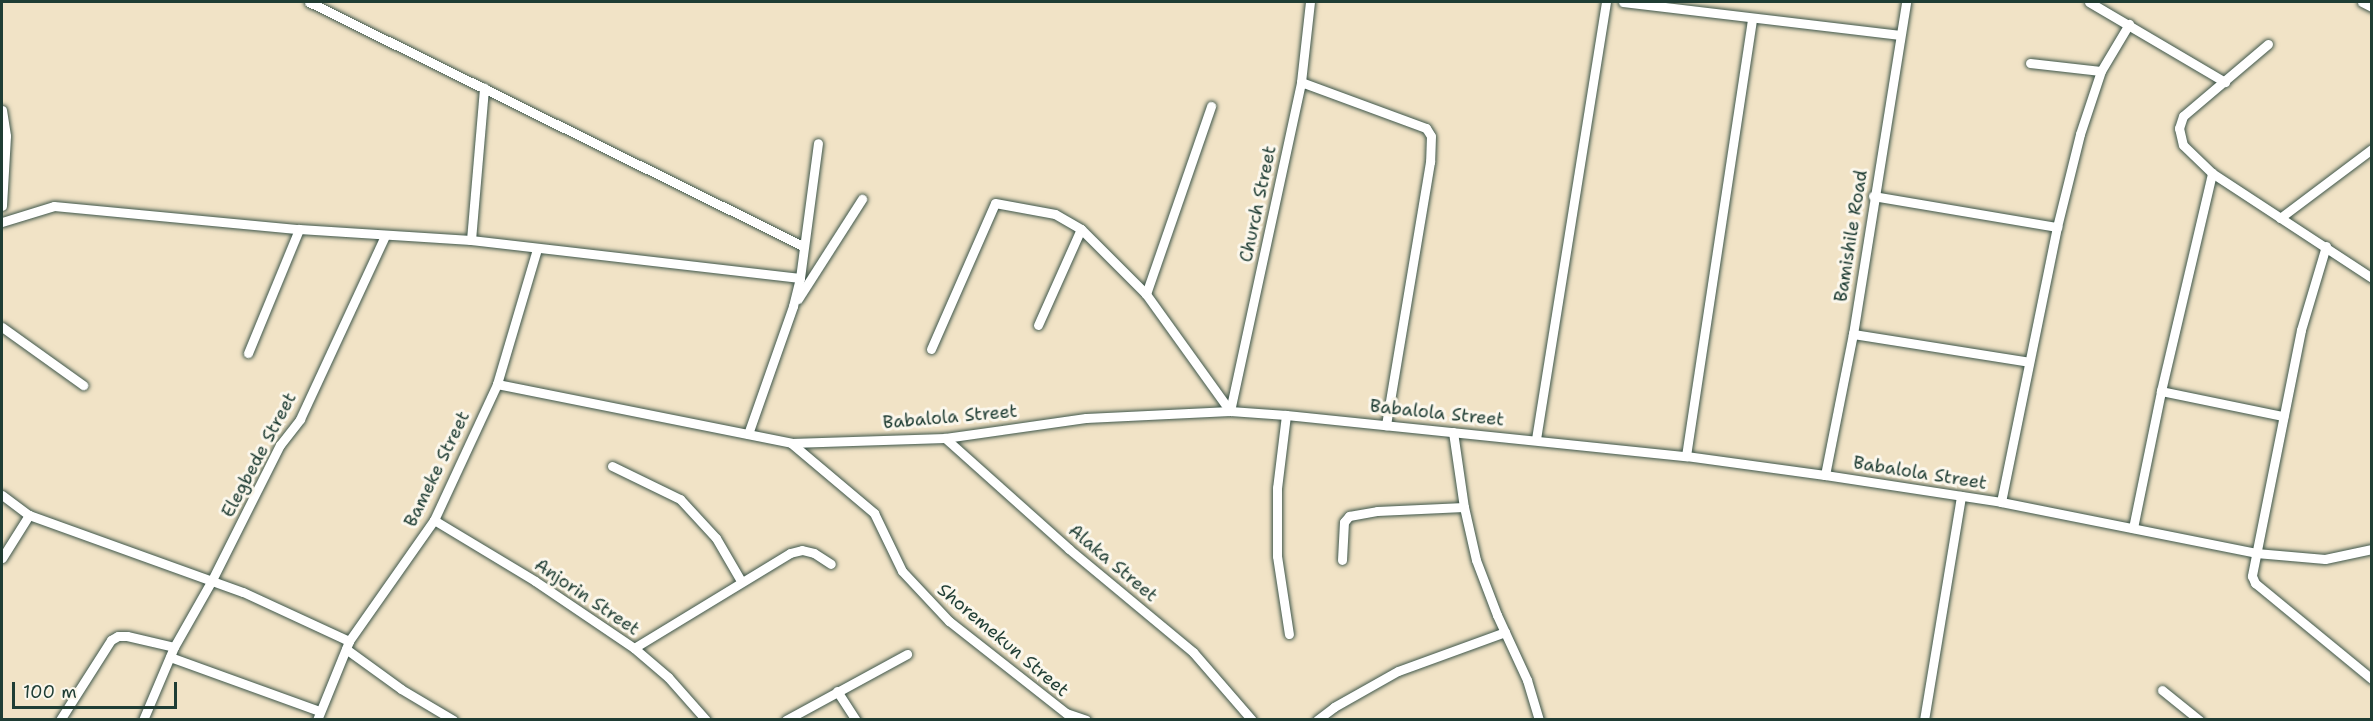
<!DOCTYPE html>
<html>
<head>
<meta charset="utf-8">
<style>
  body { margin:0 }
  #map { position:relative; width:2373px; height:721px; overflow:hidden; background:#f1e3c6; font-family:"Shantell Sans",sans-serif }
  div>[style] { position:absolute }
  .roads { filter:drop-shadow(0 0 2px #3e564a) drop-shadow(0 0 2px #3e564a) }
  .street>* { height:9px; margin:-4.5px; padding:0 4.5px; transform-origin:4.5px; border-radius:4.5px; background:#fff }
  span { translate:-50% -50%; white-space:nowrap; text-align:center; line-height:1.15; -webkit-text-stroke:6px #fbf7ec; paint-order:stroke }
  .street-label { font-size:18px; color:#1f3d34 }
  .frame { position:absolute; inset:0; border:3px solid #1f3d34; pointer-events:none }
  .scale { position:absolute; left:12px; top:682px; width:165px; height:27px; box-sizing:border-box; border:3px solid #1f3d34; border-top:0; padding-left:8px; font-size:18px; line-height:21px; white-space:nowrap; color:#1f3d34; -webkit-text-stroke:4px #fbf7ec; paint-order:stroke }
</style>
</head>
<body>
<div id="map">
  <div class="roads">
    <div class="street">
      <div style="left:309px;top:2px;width:551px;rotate:26.29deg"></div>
      <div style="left:1623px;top:2px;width:279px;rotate:6.8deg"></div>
      <div style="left:2089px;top:2px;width:158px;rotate:30.5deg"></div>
      <div style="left:2362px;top:2px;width:11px;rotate:27deg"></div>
      <div style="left:2268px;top:44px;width:111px;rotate:139.7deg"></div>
      <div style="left:2183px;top:116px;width:13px;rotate:108deg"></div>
      <div style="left:2179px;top:128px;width:17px;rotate:77deg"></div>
      <div style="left:2183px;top:145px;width:40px;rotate:44deg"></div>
      <div style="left:2212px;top:173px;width:191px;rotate:33.3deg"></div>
      <div style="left:2030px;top:63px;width:71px;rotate:6.4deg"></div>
      <div style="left:1301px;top:82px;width:133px;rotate:20.2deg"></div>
      <div style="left:1426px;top:128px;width:9px;rotate:58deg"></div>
      <div style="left:1431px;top:136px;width:26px;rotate:92deg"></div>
      <div style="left:1430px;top:162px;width:267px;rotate:99.5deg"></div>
      <div style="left:2px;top:110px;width:26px;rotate:81deg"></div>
      <div style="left:6px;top:136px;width:70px;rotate:93.3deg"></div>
      <div style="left:1873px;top:196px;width:187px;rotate:9.6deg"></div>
      <div style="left:2280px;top:218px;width:115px;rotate:-36.9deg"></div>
      <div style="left:2px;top:222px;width:54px;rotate:-17.1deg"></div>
      <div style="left:54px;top:206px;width:246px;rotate:5.4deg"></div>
      <div style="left:299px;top:229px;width:172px;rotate:3.7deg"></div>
      <div style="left:471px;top:240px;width:331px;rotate:6.6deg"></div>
      <div style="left:471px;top:240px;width:153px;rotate:-85.1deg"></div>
      <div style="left:2326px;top:246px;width:88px;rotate:106.6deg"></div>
      <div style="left:2301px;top:330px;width:251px;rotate:101.3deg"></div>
      <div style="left:2252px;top:576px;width:8px;rotate:67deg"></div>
      <div style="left:2255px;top:583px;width:151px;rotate:39.4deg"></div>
      <div style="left:1146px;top:294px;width:199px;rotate:-70.9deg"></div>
      <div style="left:798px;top:299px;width:119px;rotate:-57.4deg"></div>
      <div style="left:1038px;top:325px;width:105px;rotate:-65.9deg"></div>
      <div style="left:2px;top:327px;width:100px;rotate:35.6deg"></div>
      <div style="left:1853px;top:334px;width:178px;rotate:9deg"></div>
      <div style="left:931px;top:349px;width:159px;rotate:-66.3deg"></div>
      <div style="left:995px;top:203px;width:61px;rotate:10.4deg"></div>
      <div style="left:1055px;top:214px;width:30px;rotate:30deg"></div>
      <div style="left:1081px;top:229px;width:92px;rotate:45deg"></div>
      <div style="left:1146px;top:294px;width:144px;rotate:54.3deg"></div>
      <div style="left:248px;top:353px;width:134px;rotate:-67.6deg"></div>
      <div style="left:497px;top:384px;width:300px;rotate:11.3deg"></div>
      <div style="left:791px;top:443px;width:154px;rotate:-1.9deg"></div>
      <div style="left:945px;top:438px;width:142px;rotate:-8.1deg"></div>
      <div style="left:1086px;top:418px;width:144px;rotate:-2.8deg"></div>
      <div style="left:1230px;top:411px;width:56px;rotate:4.1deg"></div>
      <div style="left:1286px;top:415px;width:402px;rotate:5.9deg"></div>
      <div style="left:1686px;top:456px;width:140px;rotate:7.8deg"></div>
      <div style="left:1825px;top:475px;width:178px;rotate:8.7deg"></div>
      <div style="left:2001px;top:502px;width:260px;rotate:11.3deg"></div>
      <div style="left:2256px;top:553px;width:69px;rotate:5deg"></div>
      <div style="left:2325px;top:559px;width:48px;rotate:-12deg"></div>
      <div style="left:2161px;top:391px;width:125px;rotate:11.6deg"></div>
      <div style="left:1230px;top:411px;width:337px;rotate:-77.8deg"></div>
      <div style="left:1301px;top:82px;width:81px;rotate:-83.6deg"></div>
      <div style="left:1286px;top:415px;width:74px;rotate:97deg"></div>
      <div style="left:1277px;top:488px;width:68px;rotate:90deg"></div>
      <div style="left:1277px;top:556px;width:79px;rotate:81.3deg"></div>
      <div style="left:1453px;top:432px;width:76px;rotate:81.7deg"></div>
      <div style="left:1464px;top:507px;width:54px;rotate:77.2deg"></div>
      <div style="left:1476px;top:560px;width:59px;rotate:69.1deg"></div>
      <div style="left:1497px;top:615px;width:72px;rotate:65.2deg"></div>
      <div style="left:1527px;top:680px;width:42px;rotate:73.3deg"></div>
      <div style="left:748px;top:434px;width:136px;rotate:-70.6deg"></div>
      <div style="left:793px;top:306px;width:29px;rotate:-76deg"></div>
      <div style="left:800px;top:278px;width:136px;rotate:-82.4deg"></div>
      <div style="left:945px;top:438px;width:166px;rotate:41.8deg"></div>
      <div style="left:1069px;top:549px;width:161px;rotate:39.7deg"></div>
      <div style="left:1193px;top:652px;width:90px;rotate:49.1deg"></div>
      <div style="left:1536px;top:439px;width:443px;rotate:-80.9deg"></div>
      <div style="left:791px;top:443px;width:109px;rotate:40.1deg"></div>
      <div style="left:874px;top:513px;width:64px;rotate:64.2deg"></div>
      <div style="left:902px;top:571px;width:69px;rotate:46.8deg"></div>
      <div style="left:949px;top:621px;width:149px;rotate:38.2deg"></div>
      <div style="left:1066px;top:713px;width:21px;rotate:19deg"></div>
      <div style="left:1686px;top:456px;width:442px;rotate:-81.4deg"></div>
      <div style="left:612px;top:466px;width:76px;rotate:25.9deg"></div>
      <div style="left:680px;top:499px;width:53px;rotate:47.3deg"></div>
      <div style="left:716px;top:538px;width:50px;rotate:59.8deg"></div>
      <div style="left:1825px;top:475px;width:144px;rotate:-78.8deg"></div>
      <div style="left:1853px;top:334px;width:336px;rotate:-80.9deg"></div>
      <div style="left:2px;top:495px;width:34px;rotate:37deg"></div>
      <div style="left:29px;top:515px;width:227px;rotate:19.8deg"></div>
      <div style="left:243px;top:592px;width:117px;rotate:24.8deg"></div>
      <div style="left:2001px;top:502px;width:281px;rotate:-78.5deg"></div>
      <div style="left:2057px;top:227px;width:96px;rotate:-76.1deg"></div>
      <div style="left:2080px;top:134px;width:66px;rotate:-71.6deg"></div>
      <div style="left:2101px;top:71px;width:55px;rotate:-59.2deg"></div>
      <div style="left:434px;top:520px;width:118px;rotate:31.1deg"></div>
      <div style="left:535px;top:581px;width:120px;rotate:34.1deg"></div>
      <div style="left:634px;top:648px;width:45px;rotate:40.5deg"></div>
      <div style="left:668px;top:677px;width:57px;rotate:48.5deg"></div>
      <div style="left:2133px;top:528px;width:140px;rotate:-78.4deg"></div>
      <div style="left:2161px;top:391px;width:224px;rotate:-76.8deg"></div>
      <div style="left:2px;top:558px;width:51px;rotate:-57.9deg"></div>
      <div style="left:1342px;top:560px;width:38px;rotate:-87deg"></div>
      <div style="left:1344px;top:522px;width:8px;rotate:-50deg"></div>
      <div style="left:1349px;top:516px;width:28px;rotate:-10deg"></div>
      <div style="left:1377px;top:511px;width:87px;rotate:-2.6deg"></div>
      <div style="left:634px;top:648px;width:183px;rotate:-31.3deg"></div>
      <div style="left:790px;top:553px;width:12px;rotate:-14deg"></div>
      <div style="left:802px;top:550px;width:12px;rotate:14deg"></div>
      <div style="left:814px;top:553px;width:20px;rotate:33deg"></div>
      <div style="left:346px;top:649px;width:68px;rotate:36deg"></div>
      <div style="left:401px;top:689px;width:61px;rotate:30.8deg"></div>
      <div style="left:170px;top:657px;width:158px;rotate:19.9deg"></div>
      <div style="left:2162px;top:690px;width:48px;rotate:39deg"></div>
      <div style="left:837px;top:691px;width:35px;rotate:57deg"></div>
      <div style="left:60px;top:720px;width:95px;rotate:-57.5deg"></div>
      <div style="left:111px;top:640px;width:8px;rotate:-30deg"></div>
      <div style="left:118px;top:636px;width:9px"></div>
      <div style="left:127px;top:636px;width:48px;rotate:13.2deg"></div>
      <div style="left:143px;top:720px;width:79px;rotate:-67deg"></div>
      <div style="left:174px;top:647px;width:77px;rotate:-60.4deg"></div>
      <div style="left:212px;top:580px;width:151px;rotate:-63.3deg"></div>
      <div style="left:280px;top:445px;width:33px;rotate:-52deg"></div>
      <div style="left:300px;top:419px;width:202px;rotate:-65.1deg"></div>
      <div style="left:317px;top:720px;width:85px;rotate:-67.9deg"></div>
      <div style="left:349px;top:641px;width:148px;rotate:-54.9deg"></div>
      <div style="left:434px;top:520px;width:150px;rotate:-65.1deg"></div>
      <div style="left:497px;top:384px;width:141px;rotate:-73.5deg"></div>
      <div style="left:786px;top:720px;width:138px;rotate:-28.6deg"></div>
      <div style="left:1317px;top:720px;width:21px;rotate:-37deg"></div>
      <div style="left:1334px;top:707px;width:73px;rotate:-29.4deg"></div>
      <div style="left:1398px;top:671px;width:114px;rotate:-20deg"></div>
      <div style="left:1924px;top:720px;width:227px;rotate:-80.6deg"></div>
    </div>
  </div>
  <div class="street-label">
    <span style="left:1258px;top:204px;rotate:-78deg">Church Street</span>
    <span style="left:1851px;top:236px;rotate:-81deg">Bamishile Road</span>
    <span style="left:1437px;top:413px;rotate:6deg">Babalola Street</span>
    <span style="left:950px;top:417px;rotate:-5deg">Babalola Street</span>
    <span style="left:259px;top:455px;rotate:-62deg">Elegbede Street</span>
    <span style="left:437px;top:469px;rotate:-64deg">Bameke Street</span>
    <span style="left:1920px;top:473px;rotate:9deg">Babalola Street</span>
    <span style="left:1113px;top:563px;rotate:40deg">Alaka Street</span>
    <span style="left:587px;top:597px;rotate:34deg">Anjorin Street</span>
    <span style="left:1003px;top:640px;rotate:40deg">Shoremekun Street</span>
  </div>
  <div class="frame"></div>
  <div class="scale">100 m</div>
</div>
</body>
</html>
